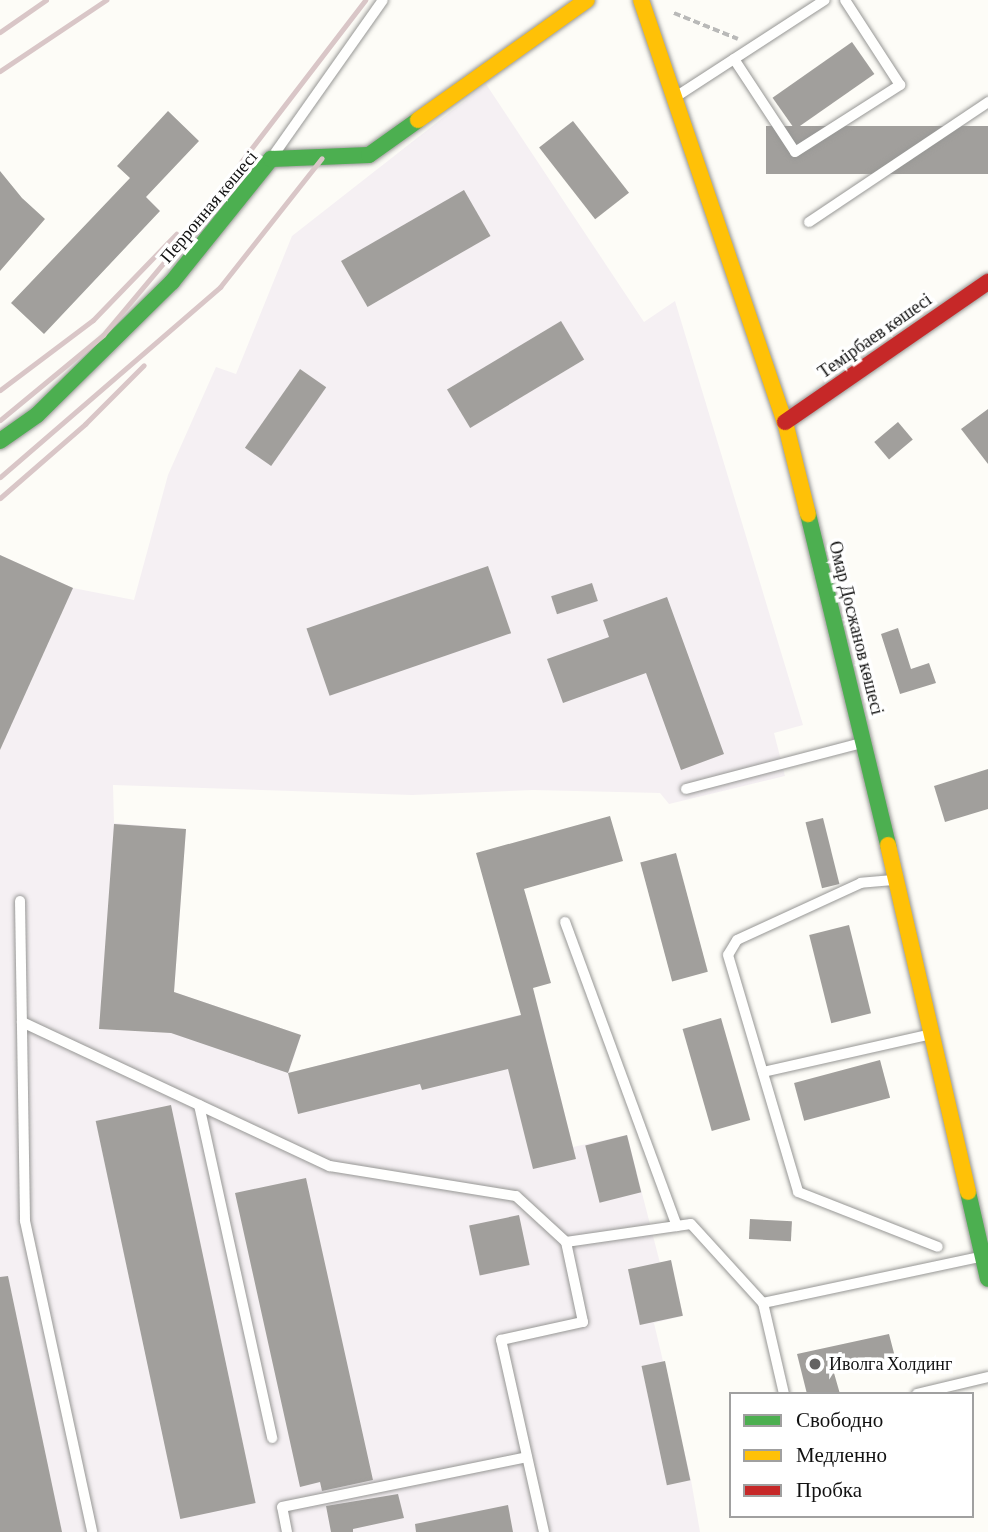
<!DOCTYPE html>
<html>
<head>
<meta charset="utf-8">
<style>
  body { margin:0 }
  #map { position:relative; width:988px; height:1532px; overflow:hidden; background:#fdfcf7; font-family:"Crimson Pro",serif }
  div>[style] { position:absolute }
  .industrial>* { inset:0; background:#f5f0f3 }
  .building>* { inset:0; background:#a19f9c; transform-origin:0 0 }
  .path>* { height:3.5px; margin-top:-1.75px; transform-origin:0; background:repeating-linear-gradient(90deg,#b9b9b8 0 7px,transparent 0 10.5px) }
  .roads { filter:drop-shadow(0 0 2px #979795) drop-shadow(0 0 2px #979795) }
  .lane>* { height:10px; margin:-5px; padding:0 5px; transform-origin:5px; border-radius:5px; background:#fffffe }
  .fast>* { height:16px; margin:-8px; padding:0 8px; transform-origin:8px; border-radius:8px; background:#4caf50 }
  .slow>* { height:16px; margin:-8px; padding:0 8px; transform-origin:8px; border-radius:8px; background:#ffc107 }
  .jam>* { height:16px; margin:-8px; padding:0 8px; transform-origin:8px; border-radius:8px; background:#c62828 }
  .rail>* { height:5px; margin:-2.5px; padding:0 2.5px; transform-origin:2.5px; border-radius:2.5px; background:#d9c6c7 }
  .dots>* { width:19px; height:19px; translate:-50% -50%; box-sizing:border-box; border:4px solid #fff; border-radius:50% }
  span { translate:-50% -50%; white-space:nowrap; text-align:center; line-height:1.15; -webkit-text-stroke:7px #fff; paint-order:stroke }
  .street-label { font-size:18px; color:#111 }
  .poi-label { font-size:18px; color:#111 }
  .left { translate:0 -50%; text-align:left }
  .legend { position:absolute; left:729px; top:1392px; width:245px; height:126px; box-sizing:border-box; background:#fff; border:2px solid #a0a0a0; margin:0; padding:9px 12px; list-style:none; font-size:21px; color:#111 }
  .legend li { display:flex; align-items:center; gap:14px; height:35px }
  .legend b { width:35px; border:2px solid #a0a0a0 }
</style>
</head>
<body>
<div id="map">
  <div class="industrial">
    <div style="clip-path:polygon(486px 84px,644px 322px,675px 301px,803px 725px,774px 733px,785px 776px,669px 804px,660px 793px,533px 790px,412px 795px,113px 785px,114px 823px,186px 829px,174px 992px,301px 1035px,289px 1073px,539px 1010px,573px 1147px,627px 1135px,660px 1263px,671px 1260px,683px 1316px,654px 1323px,691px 1480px,700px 1532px,0 1532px,0 555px,73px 588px,134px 600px,168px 475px,216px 367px,236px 374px,292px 236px)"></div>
  </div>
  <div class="building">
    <div style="left:852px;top:42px;width:39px;height:97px;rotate:55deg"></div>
    <div style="clip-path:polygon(168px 111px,199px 141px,146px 197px,160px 211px,44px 334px,11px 303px,130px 178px,117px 166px)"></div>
    <div style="left:573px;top:121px;width:91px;height:43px;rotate:52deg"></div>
    <div style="left:988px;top:126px;width:48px;height:222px;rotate:90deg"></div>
    <div style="clip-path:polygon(0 171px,22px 198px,45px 219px,0 271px)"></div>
    <div style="left:464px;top:190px;width:53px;height:142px;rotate:60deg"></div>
    <div style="left:561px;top:321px;width:45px;height:133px;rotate:59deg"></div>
    <div style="left:300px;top:369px;width:32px;height:96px;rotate:35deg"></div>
    <div style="clip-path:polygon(988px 409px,988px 464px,961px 429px)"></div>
    <div style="left:898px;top:422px;width:23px;height:31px;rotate:50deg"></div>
    <div style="clip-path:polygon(0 555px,73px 588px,0 750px)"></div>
    <div style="left:488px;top:566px;width:71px;height:192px;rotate:71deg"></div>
    <div style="left:592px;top:583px;width:19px;height:43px;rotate:72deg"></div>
    <div style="clip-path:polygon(667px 597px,724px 754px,681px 770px,646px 673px,563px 703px,547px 659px,609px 637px,603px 620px)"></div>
    <div style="clip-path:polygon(898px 628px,911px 669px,929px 663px,936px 683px,900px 694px,881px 634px)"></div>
    <div style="clip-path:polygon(988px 769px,988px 809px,945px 822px,934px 786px)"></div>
    <div style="clip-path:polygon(610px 816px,623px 861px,524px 889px,551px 983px,533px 988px,576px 1159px,533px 1169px,508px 1069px,422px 1090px,420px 1084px,298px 1114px,288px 1073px,521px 1015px,476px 853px)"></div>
    <div style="left:823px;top:818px;width:68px;height:18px;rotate:76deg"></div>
    <div style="clip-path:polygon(114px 824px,186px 829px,174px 992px,301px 1035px,288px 1073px,171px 1033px,99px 1029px)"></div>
    <div style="left:676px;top:853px;width:123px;height:37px;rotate:75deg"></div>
    <div style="left:849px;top:925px;width:91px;height:41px;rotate:76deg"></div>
    <div style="left:721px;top:1018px;width:106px;height:40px;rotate:74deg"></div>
    <div style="left:880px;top:1060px;width:39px;height:89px;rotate:75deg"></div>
    <div style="left:171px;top:1105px;width:407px;height:77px;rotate:78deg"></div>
    <div style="left:627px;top:1135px;width:59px;height:43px;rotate:76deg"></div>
    <div style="clip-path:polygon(306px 1178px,373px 1480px,322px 1491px,320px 1482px,300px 1487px,235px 1193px)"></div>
    <div style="left:519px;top:1215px;width:51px;height:51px;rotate:78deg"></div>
    <div style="left:750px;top:1219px;width:42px;height:20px;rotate:3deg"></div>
    <div style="left:671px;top:1260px;width:57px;height:44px;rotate:78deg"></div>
    <div style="clip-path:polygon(8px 1276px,62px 1532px,0 1532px,0 1277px)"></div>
    <div style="clip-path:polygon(889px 1334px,895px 1357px,834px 1373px,840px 1394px,807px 1394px,797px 1354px)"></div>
    <div style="left:665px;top:1361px;width:122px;height:24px;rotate:78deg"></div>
    <div style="clip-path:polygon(398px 1494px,404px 1518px,353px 1529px,353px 1532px,331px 1532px,326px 1506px)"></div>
    <div style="clip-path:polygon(508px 1505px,513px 1532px,416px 1532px,415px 1524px)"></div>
  </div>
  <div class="path">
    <div style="left:674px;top:13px;width:69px;rotate:22.1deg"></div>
  </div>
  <div class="roads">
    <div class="lane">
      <div style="left:734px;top:59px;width:111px;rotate:56.7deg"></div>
      <div style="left:795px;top:152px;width:125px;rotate:-32.5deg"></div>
      <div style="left:900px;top:85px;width:101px;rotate:-122.9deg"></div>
      <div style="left:677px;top:96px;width:176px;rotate:-33deg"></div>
      <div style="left:275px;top:153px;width:187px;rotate:-54.8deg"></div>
      <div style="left:809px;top:222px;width:216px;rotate:-33.8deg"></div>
      <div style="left:686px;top:789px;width:181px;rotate:-14.7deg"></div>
      <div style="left:893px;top:880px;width:32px;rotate:175deg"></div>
      <div style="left:861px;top:883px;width:136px;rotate:155.3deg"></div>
      <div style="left:737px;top:940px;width:17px;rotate:121deg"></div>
      <div style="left:728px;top:955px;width:247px;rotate:73.5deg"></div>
      <div style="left:798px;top:1192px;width:150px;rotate:21.4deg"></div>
      <div style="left:20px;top:901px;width:320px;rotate:89.1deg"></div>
      <div style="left:25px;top:1221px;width:318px;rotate:77.8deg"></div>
      <div style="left:565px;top:922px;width:324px;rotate:69.8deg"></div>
      <div style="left:22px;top:1022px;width:340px;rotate:25.1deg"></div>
      <div style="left:330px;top:1166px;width:188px;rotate:9.2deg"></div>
      <div style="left:516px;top:1196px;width:68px;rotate:42.6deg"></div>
      <div style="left:566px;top:1242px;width:126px;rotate:-8.2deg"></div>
      <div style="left:691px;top:1224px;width:107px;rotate:47.7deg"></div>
      <div style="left:763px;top:1303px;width:222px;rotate:-12deg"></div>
      <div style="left:763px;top:1072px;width:172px;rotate:-12.7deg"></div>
      <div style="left:199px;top:1105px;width:341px;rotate:77.6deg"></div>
      <div style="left:763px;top:1303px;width:93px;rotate:77deg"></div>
      <div style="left:917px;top:1394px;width:73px;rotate:-13.5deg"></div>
      <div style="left:287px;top:1532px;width:25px;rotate:-101deg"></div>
      <div style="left:282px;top:1507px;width:250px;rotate:-11.5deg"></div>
      <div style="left:544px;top:1532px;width:197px;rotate:-102.6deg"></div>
      <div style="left:501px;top:1340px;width:84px;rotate:-12.4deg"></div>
      <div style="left:583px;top:1322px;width:82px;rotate:-102deg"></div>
    </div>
    <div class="fast">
      <div style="left:0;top:441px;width:45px;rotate:-35.1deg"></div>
      <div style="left:37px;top:415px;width:190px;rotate:-44.6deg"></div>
      <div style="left:172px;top:282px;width:158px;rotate:-51.2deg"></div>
      <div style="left:271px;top:159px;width:98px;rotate:-2.3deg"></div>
      <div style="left:369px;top:155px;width:60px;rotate:-35.5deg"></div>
      <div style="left:808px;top:514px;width:341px;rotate:76.4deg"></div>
      <div style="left:968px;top:1192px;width:89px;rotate:77.1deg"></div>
    </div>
    <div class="slow">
      <div style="left:641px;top:0;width:446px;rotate:71.2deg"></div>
      <div style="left:785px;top:422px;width:95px;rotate:76deg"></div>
      <div style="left:418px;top:120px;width:207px;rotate:-35.4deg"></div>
      <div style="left:888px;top:845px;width:356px;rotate:77deg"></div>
    </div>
    <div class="jam">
      <div style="left:785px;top:422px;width:247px;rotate:-34.6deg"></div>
    </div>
  </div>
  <div class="rail">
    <div style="left:0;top:32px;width:56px;rotate:-34.8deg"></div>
    <div style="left:0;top:71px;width:128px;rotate:-33.8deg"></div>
    <div style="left:0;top:390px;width:116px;rotate:-37deg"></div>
    <div style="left:93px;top:320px;width:120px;rotate:-46deg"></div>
    <div style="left:0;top:420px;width:134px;rotate:-39.5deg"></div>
    <div style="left:103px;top:335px;width:97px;rotate:-50deg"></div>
    <div style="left:165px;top:261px;width:329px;rotate:-52.5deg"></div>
    <div style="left:0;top:477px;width:291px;rotate:-40.8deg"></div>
    <div style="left:220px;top:287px;width:164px;rotate:-51.7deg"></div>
    <div style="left:0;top:498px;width:113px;rotate:-41deg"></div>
    <div style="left:85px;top:424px;width:83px;rotate:-45deg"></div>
  </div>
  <div class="dots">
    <div style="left:815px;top:1364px;background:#646362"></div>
  </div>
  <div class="street-label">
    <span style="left:209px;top:207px;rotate:-50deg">Перронная көшесі</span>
    <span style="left:875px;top:336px;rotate:-35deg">Темірбаев көшесі</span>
    <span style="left:856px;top:628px;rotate:76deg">Омар Досжанов көшесі</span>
  </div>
  <div class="poi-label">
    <span class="left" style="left:829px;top:1364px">Иволга Холдинг</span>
  </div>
  <ul class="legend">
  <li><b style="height:9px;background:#4caf50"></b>Свободно</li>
  <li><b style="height:9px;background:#ffc107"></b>Медленно</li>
  <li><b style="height:9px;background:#c62828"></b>Пробка</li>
  </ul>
</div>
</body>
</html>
